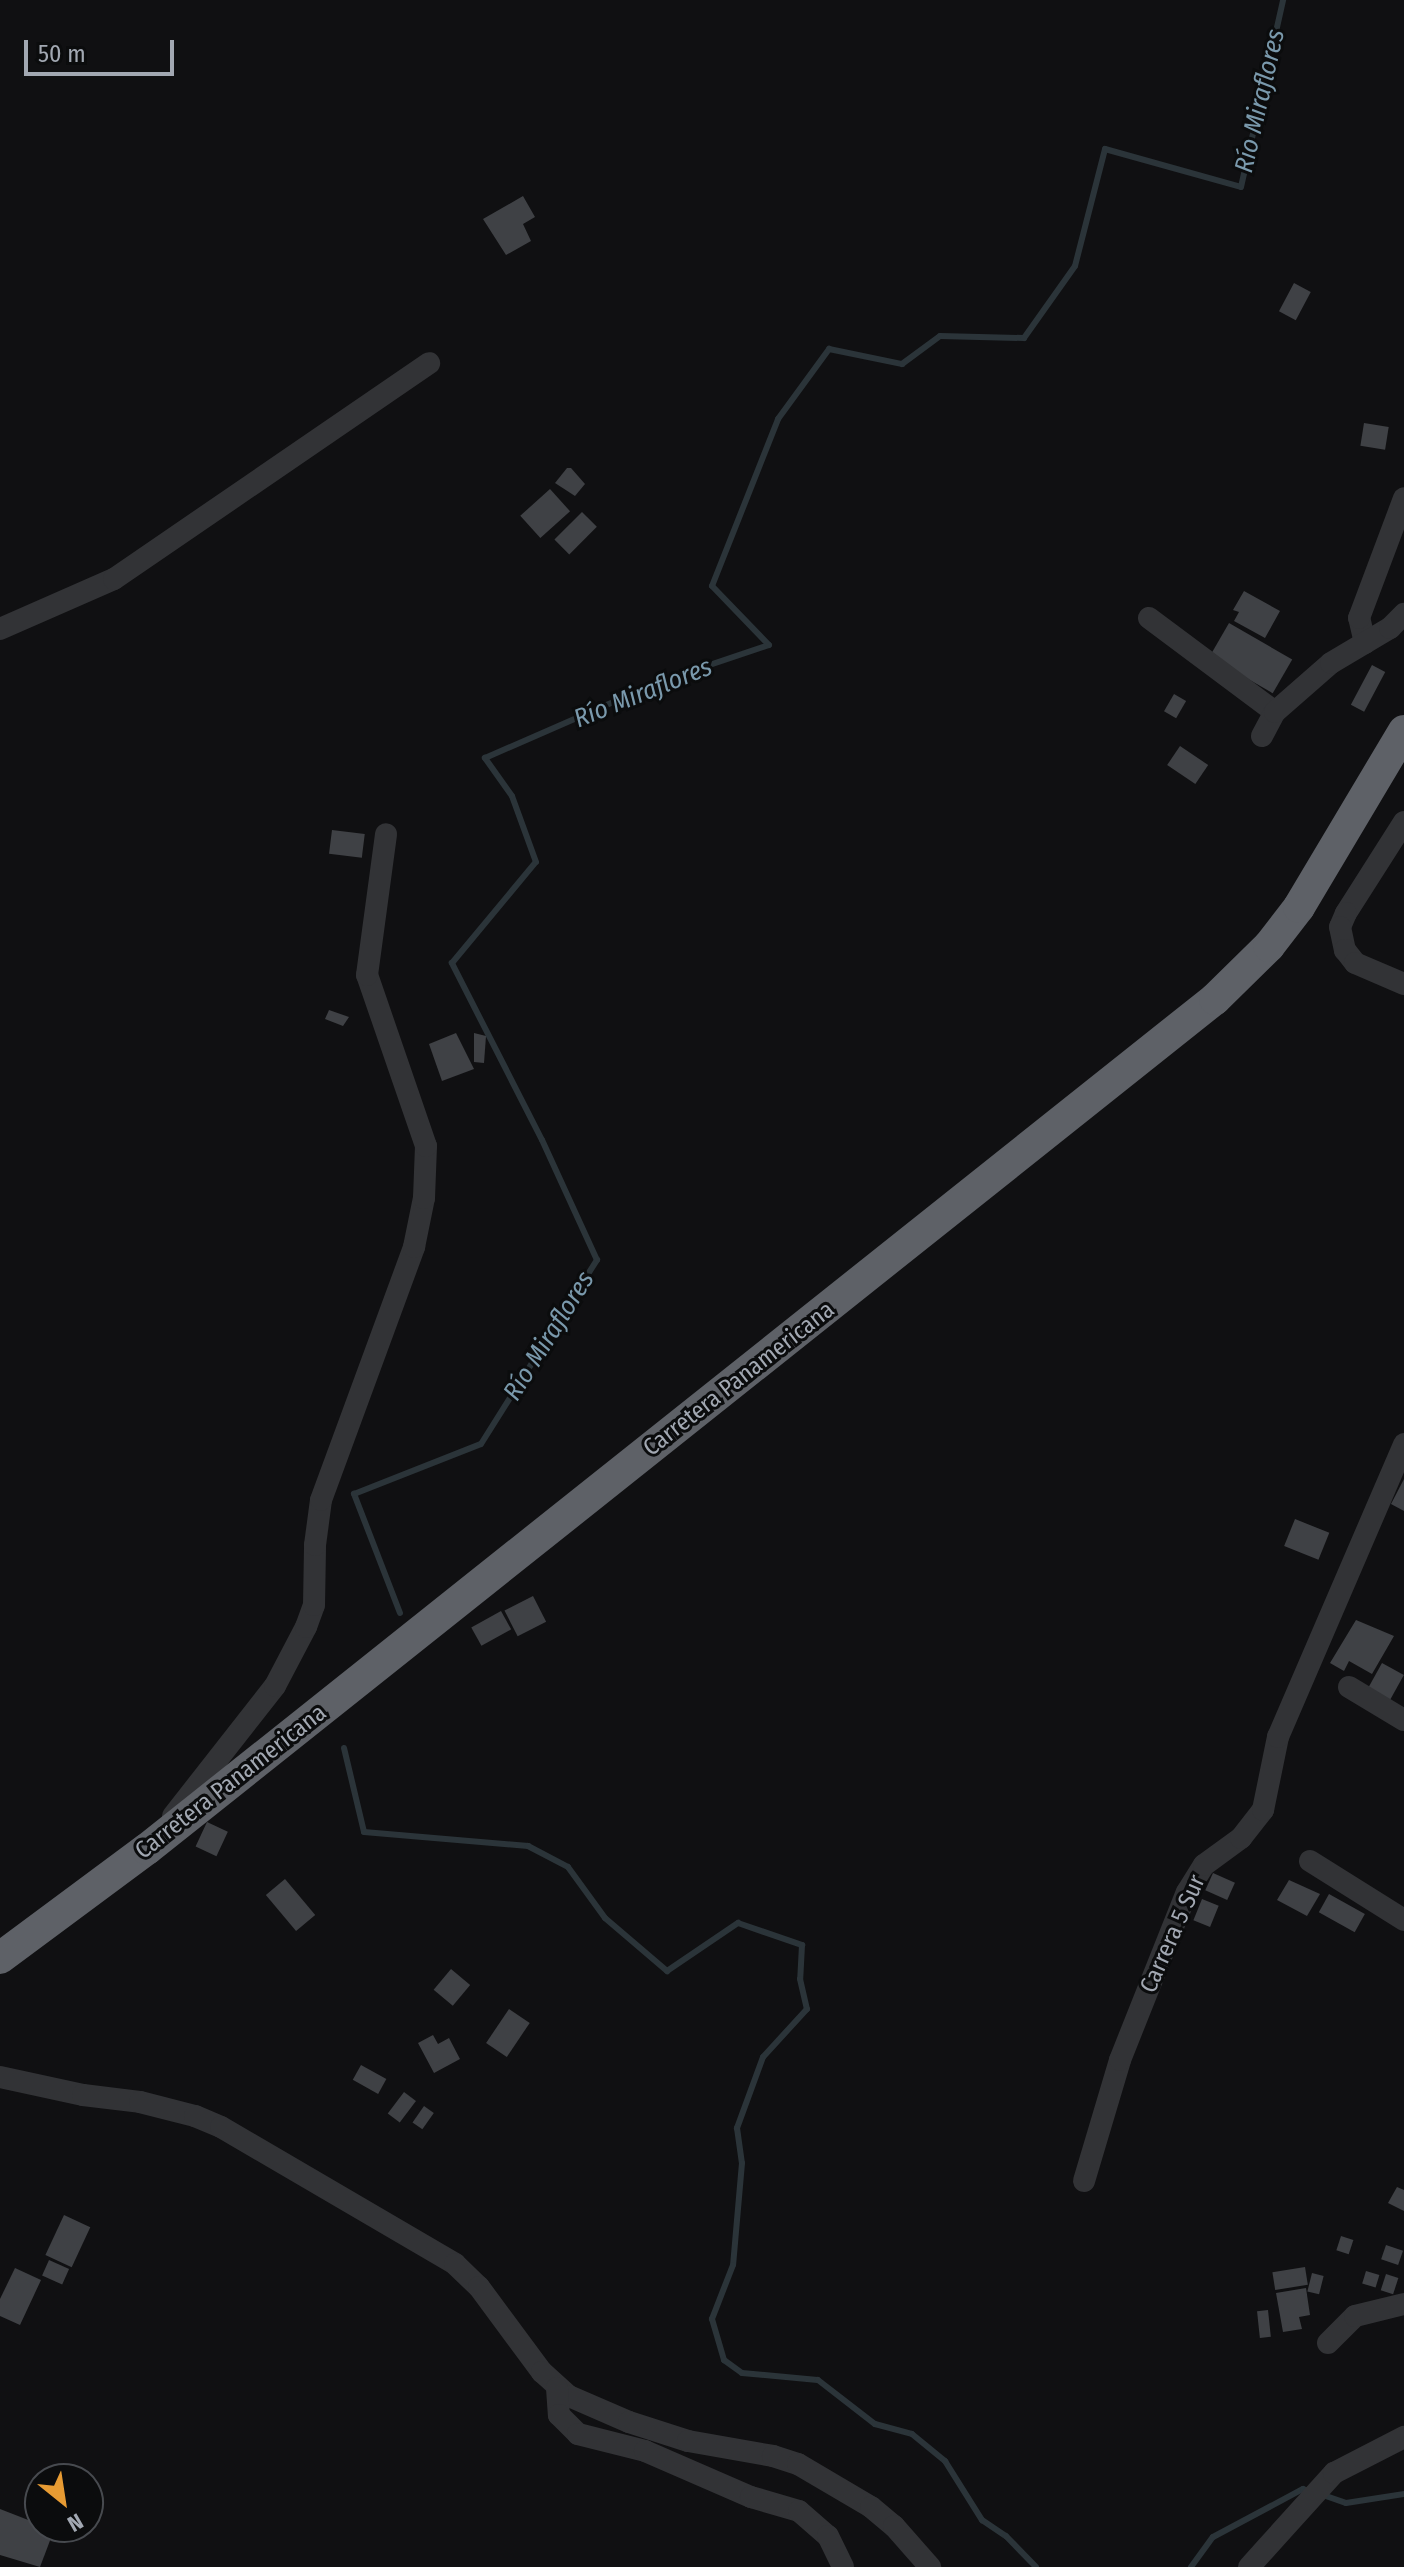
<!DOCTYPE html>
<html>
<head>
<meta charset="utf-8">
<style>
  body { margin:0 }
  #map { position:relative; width:1404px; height:2567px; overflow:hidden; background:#101012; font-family:"Fira Sans Condensed",sans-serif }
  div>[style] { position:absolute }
  .stream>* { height:6px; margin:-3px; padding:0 3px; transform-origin:3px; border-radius:3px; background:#2b3439 }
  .building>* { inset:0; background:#3f4145; transform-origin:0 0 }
  .minor>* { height:22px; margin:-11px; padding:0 11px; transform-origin:11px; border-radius:11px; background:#323336 }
  .highway>* { height:32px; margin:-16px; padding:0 16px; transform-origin:16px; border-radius:16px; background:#5e6167 }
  span { translate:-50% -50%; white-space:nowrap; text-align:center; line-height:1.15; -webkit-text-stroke:6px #0b0c0d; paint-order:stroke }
  .street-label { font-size:24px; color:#a2a8b2 }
  .water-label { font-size:26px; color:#7a99ac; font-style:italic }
  .north { position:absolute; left:24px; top:2463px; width:80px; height:80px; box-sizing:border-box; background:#0b0c0d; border:2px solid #474a4f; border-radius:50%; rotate:150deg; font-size:22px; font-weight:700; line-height:32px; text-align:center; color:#a2a8b2 }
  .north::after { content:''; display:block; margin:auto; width:28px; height:36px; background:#e79b33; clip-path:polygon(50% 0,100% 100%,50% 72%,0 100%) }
  .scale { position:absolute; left:24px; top:40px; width:150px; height:36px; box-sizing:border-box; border:4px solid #a2a8b2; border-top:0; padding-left:10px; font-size:24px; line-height:28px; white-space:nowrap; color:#a2a8b2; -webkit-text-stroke:6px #0b0c0d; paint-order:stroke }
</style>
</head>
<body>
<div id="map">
  <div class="stream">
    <div style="left:400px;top:1613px;width:128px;rotate:-111.1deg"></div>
    <div style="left:354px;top:1494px;width:136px;rotate:-21.5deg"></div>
    <div style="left:481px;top:1444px;width:218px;rotate:-57.8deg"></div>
    <div style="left:597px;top:1260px;width:132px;rotate:-114.6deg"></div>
    <div style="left:542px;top:1140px;width:199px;rotate:-117deg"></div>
    <div style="left:452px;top:963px;width:131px;rotate:-50.3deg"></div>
    <div style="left:536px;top:862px;width:70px;rotate:-110deg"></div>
    <div style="left:512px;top:796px;width:47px;rotate:-125.4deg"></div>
    <div style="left:485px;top:758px;width:190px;rotate:-23.6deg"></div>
    <div style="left:659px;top:682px;width:116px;rotate:-18.6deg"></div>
    <div style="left:769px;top:645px;width:82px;rotate:-134deg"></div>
    <div style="left:712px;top:586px;width:180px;rotate:-68.4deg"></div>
    <div style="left:778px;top:419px;width:87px;rotate:-53.9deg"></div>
    <div style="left:829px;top:349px;width:75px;rotate:11.6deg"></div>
    <div style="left:902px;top:364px;width:47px;rotate:-36.4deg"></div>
    <div style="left:940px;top:336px;width:84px;rotate:1.4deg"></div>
    <div style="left:1024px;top:338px;width:88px;rotate:-54.7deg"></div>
    <div style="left:1075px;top:266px;width:121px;rotate:-75.6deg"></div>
    <div style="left:1105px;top:149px;width:141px;rotate:15.6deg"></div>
    <div style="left:1241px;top:187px;width:192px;rotate:-77.3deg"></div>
    <div style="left:344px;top:1748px;width:86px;rotate:76.6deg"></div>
    <div style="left:364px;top:1832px;width:165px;rotate:4.9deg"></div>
    <div style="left:528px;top:1846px;width:45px;rotate:27.7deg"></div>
    <div style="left:568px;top:1867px;width:63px;rotate:54deg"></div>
    <div style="left:605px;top:1918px;width:82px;rotate:40.5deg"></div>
    <div style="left:667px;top:1971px;width:86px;rotate:-34.1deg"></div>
    <div style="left:738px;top:1923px;width:68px;rotate:19deg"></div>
    <div style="left:802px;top:1945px;width:34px;rotate:93deg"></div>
    <div style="left:800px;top:1979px;width:31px;rotate:77deg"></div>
    <div style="left:807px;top:2009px;width:65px;rotate:132.5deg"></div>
    <div style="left:763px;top:2057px;width:76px;rotate:110.1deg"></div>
    <div style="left:737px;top:2128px;width:35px;rotate:82deg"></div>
    <div style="left:742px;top:2163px;width:102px;rotate:95deg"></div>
    <div style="left:733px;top:2265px;width:58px;rotate:111.3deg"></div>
    <div style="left:712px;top:2319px;width:43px;rotate:73.7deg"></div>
    <div style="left:724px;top:2360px;width:22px;rotate:36deg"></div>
    <div style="left:742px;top:2373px;width:76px;rotate:5.3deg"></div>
    <div style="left:818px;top:2380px;width:72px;rotate:37.7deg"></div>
    <div style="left:875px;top:2424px;width:38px;rotate:15deg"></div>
    <div style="left:912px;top:2434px;width:43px;rotate:39.3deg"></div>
    <div style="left:945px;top:2461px;width:70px;rotate:57.9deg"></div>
    <div style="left:982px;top:2520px;width:29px;rotate:34deg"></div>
    <div style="left:1006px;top:2536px;width:43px;rotate:45.9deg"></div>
    <div style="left:1323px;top:2495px;width:24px;rotate:19deg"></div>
    <div style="left:1346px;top:2503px;width:59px;rotate:-8.8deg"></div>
    <div style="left:1191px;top:2567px;width:37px;rotate:-54deg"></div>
    <div style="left:1213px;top:2537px;width:102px;rotate:-28.1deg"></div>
    <div style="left:1303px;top:2489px;width:9px;rotate:18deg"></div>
  </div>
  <div class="building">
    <div style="clip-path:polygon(523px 196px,535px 217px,523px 224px,531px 241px,506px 255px,483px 219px)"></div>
    <div style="left:1294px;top:283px;width:19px;height:32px;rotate:28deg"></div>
    <div style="left:1364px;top:423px;width:25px;height:23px;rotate:9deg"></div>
    <div style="clip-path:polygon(567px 468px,571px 468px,585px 484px,575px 496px,555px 483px)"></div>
    <div style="left:550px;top:489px;width:30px;height:40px;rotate:48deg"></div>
    <div style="left:582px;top:512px;width:21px;height:39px;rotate:45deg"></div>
    <div style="clip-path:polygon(1244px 591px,1280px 611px,1265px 638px,1234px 621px,1239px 612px,1233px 610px)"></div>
    <div style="left:1229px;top:623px;width:73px;height:39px;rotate:30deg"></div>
    <div style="left:1372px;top:665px;width:15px;height:45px;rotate:28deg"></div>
    <div style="left:1174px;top:694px;width:14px;height:20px;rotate:30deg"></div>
    <div style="left:1180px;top:746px;width:34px;height:23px;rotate:34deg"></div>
    <div style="left:332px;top:830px;width:33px;height:24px;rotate:7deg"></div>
    <div style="clip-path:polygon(329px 1010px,349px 1017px,343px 1026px,325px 1019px)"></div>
    <div style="clip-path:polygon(456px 1033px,474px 1069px,442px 1081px,429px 1044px)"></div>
    <div style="clip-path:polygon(474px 1033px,486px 1036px,484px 1063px,474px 1062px)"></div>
    <div style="clip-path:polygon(1404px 1479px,1404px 1511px,1391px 1504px)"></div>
    <div style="left:1295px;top:1519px;width:37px;height:29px;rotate:22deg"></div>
    <div style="left:533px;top:1596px;width:29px;height:32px;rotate:63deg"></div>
    <div style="left:501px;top:1611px;width:21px;height:34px;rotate:61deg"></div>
    <div style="clip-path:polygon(1356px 1620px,1394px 1636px,1372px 1674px,1349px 1661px,1344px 1671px,1330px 1663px)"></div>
    <div style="left:1382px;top:1663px;width:25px;height:30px;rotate:29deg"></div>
    <div style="left:207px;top:1822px;width:23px;height:27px;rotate:25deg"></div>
    <div style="left:1213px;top:1873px;width:24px;height:19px;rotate:24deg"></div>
    <div style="left:285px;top:1879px;width:47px;height:25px;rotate:50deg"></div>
    <div style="clip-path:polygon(1289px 1880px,1320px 1894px,1307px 1916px,1277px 1900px)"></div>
    <div style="left:1329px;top:1894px;width:41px;height:21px;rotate:29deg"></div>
    <div style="left:1202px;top:1899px;width:18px;height:23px;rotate:22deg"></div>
    <div style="left:451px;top:1969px;width:25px;height:27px;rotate:40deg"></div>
    <div style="left:509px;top:2009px;width:25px;height:41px;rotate:34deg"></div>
    <div style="clip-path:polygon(433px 2035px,438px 2044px,449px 2038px,460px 2059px,434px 2073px,418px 2043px)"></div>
    <div style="left:361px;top:2065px;width:29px;height:17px;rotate:29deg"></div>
    <div style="left:404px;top:2092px;width:15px;height:27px;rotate:37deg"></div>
    <div style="left:424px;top:2106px;width:12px;height:20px;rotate:35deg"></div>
    <div style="clip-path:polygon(1397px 2187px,1404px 2190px,1404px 2211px,1388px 2203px)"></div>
    <div style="left:64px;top:2215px;width:29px;height:44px;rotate:25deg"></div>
    <div style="left:1341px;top:2236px;width:13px;height:15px;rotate:18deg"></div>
    <div style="left:1386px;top:2245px;width:18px;height:15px;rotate:19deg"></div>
    <div style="left:49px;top:2260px;width:22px;height:17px;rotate:24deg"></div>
    <div style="left:1305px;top:2267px;width:18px;height:33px;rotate:81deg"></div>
    <div style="clip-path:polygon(15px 2268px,41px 2280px,20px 2325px,0 2316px,0 2299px)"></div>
    <div style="left:1366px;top:2271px;width:14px;height:13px;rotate:17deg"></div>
    <div style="left:1312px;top:2273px;width:12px;height:19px;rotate:14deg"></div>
    <div style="left:1386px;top:2274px;width:13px;height:17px;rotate:18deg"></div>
    <div style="clip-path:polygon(1306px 2288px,1310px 2315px,1299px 2317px,1302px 2329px,1283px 2332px,1276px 2293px)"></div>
    <div style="left:1268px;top:2310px;width:27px;height:11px;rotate:84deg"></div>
    <div style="clip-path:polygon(0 2509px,54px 2530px,40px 2567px,0 2555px)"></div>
  </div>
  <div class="minor">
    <div style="left:1149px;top:618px;width:157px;rotate:36.7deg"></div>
    <div style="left:0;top:629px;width:124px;rotate:-23.7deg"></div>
    <div style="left:114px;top:579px;width:382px;rotate:-34.4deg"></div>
    <div style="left:1365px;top:643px;width:26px;rotate:-103deg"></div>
    <div style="left:1359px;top:618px;width:128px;rotate:-69.4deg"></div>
    <div style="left:1262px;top:736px;width:27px;rotate:-62deg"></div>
    <div style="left:1275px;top:712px;width:74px;rotate:-41.2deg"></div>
    <div style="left:1331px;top:663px;width:69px;rotate:-30.7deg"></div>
    <div style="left:1390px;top:628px;width:20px;rotate:-45deg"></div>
    <div style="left:1404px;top:822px;width:108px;rotate:122.5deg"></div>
    <div style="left:1346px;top:913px;width:15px;rotate:113deg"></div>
    <div style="left:1340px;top:927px;width:24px;rotate:78deg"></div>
    <div style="left:1345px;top:950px;width:16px;rotate:52deg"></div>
    <div style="left:1355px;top:963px;width:53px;rotate:23.2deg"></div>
    <div style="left:1349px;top:1687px;width:64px;rotate:31deg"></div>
    <div style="left:173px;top:1816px;width:165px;rotate:-51.9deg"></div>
    <div style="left:275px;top:1686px;width:67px;rotate:-62.3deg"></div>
    <div style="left:306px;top:1627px;width:23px;rotate:-70deg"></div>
    <div style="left:314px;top:1605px;width:60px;rotate:-89deg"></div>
    <div style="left:315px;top:1545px;width:45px;rotate:-82.4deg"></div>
    <div style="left:321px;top:1500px;width:270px;rotate:-69.8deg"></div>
    <div style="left:414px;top:1247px;width:50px;rotate:-78.5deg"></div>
    <div style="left:424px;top:1198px;width:52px;rotate:-87.8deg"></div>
    <div style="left:426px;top:1146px;width:181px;rotate:-109deg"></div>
    <div style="left:367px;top:975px;width:142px;rotate:-82.3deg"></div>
    <div style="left:1310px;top:1861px;width:111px;rotate:32.1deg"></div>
    <div style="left:0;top:2077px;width:85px;rotate:12.2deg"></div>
    <div style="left:83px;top:2095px;width:57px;rotate:7deg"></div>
    <div style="left:140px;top:2102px;width:57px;rotate:14.3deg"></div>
    <div style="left:195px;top:2116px;width:28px;rotate:23deg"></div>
    <div style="left:221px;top:2127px;width:271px;rotate:30.3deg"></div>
    <div style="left:455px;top:2264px;width:33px;rotate:44deg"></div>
    <div style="left:479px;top:2287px;width:106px;rotate:53.5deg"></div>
    <div style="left:542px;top:2372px;width:36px;rotate:42deg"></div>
    <div style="left:569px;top:2396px;width:65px;rotate:23.4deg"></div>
    <div style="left:629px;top:2422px;width:62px;rotate:17.9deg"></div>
    <div style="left:688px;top:2441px;width:86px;rotate:10deg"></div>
    <div style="left:773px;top:2456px;width:26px;rotate:18deg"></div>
    <div style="left:798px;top:2464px;width:85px;rotate:30.5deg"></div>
    <div style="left:871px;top:2507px;width:30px;rotate:40deg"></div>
    <div style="left:894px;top:2526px;width:55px;rotate:48.7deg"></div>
    <div style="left:1084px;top:2181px;width:126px;rotate:-73.4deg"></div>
    <div style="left:1120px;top:2060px;width:181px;rotate:-68.3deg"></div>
    <div style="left:1187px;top:1892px;width:32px;rotate:-58deg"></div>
    <div style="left:1204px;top:1865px;width:46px;rotate:-36.1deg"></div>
    <div style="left:1241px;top:1838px;width:36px;rotate:-52deg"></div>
    <div style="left:1263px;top:1810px;width:75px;rotate:-78.4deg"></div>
    <div style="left:1278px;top:1737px;width:319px;rotate:-66.7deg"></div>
    <div style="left:1328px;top:2343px;width:38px;rotate:-45deg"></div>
    <div style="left:1355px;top:2316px;width:50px;rotate:-13.8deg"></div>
    <div style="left:557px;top:2388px;width:27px;rotate:86deg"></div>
    <div style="left:559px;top:2415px;width:27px;rotate:45deg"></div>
    <div style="left:578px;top:2434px;width:69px;rotate:14.2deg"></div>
    <div style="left:645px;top:2451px;width:116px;rotate:23.5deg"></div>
    <div style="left:751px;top:2497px;width:50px;rotate:16.3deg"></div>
    <div style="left:799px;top:2511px;width:38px;rotate:41deg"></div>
    <div style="left:828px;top:2536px;width:34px;rotate:64deg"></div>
    <div style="left:1249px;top:2567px;width:127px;rotate:-47.9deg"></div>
    <div style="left:1334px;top:2473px;width:79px;rotate:-27.2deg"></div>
  </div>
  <div class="highway">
    <div style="left:0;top:1958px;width:183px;rotate:-36.6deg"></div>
    <div style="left:147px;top:1849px;width:1365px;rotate:-38.52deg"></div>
    <div style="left:1215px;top:999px;width:76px;rotate:-44.5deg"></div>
    <div style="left:1269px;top:946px;width:49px;rotate:-52.4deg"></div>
    <div style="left:1299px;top:907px;width:205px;rotate:-59.2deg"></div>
  </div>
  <div class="street-label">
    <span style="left:739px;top:1379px;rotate:-38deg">Carretera Panamericana</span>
    <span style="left:231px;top:1782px;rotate:-38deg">Carretera Panamericana</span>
    <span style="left:1173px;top:1934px;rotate:-66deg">Carrera 5 Sur</span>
  </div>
  <div class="water-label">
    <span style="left:1260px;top:101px;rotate:-77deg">Río Miraflores</span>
    <span style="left:643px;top:693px;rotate:-22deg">Río Miraflores</span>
    <span style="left:549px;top:1336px;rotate:-58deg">Río Miraflores</span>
  </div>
  <div class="north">N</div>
  <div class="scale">50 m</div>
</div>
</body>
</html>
